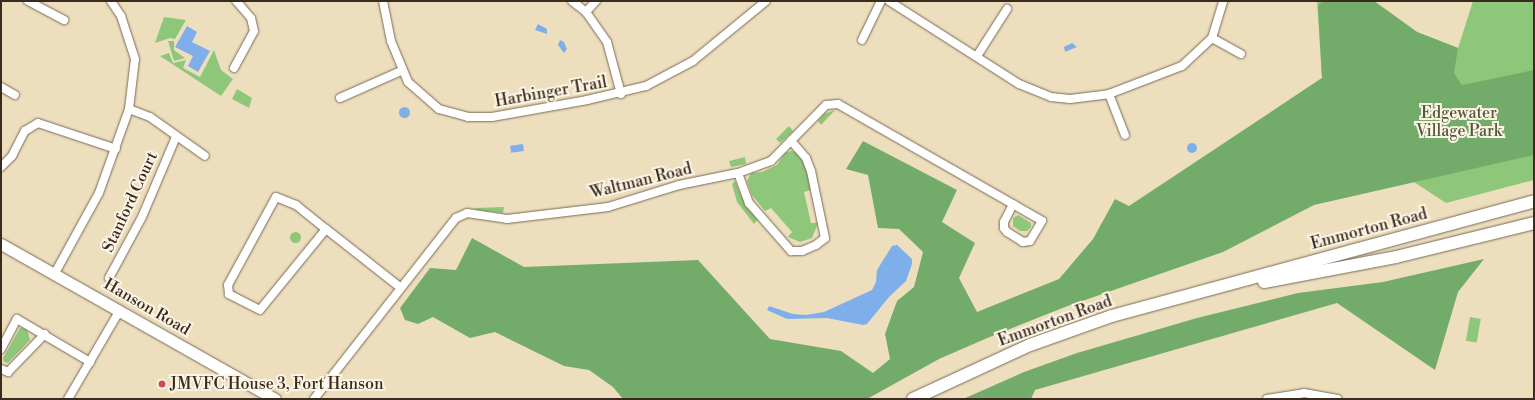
<!DOCTYPE html>
<html>
<head>
<meta charset="utf-8">
<style>
  body { margin:0 }
  #map { position:relative; width:1535px; height:400px; overflow:hidden; background:#eddfbd; font-family:"Libre Bodoni",serif }
  div>[style] { position:absolute }
  .green>* { inset:0; background:#8fc77a; transform-origin:0 0 }
  .round { border-radius:50% }
  .forest>* { inset:0; background:#73ac6a }
  .water>* { inset:0; background:#7fafea; transform-origin:0 0 }
  .roads { filter:drop-shadow(0 0 1px #796956) drop-shadow(0 0 1px #796956) }
  .minor>* { height:8px; margin:-4px; padding:0 4px; transform-origin:4px; border-radius:4px; background:#fff }
  .tertiary>* { height:11px; margin:-5.5px; padding:0 5.5px; transform-origin:5.5px; border-radius:5.5px; background:#fff }
  .secondary>* { height:12px; margin:-6px; padding:0 6px; transform-origin:6px; border-radius:6px; background:#fff }
  .dots>* { width:11px; height:11px; translate:-50% -50%; box-sizing:border-box; border:2px solid #fcf5e5; border-radius:50% }
  span { translate:-50% -50%; white-space:nowrap; text-align:center; line-height:1.15; -webkit-text-stroke:4px #fcf5e5; paint-order:stroke }
  .street-label { font-size:16px; color:#3b2a1e }
  .park-label { font-size:16px; color:#54593a }
  .poi-label { font-size:16px; color:#3b2a1e }
  .left { translate:0 -50%; text-align:left }
  .frame { position:absolute; inset:0; border:2px solid #3b2a1e; pointer-events:none }
</style>
</head>
<body>
<div id="map">
  <div class="green">
    <div style="clip-path:polygon(1317px 1px,1374px 1px,1417px 32px,1458px 48px,1473px 1px,1534px 1px,1534px 180px,1446px 203px,1289px 100px,1322px 78px)"></div>
    <div style="clip-path:polygon(164px 17px,186px 20px,175px 39px,170px 38px,155px 43px)"></div>
    <div style="clip-path:polygon(168px 41px,174px 41px,174px 50px,185px 58px,174px 61px)"></div>
    <div style="clip-path:polygon(214px 50px,221px 70px,233px 79px,221px 96px,160px 56px,169px 53px,173px 63px,186px 60px,183px 68px,200px 77px)"></div>
    <div style="clip-path:polygon(237px 89px,252px 98px,249px 108px,232px 99px)"></div>
    <div style="clip-path:polygon(835px 110px,821px 125px,818px 121px,824px 114px)"></div>
    <div style="clip-path:polygon(789px 126px,793px 131px,780px 143px,776px 139px)"></div>
    <div style="clip-path:polygon(791px 151px,796px 152px,801px 158px,807px 170px,811px 190px,804px 192px,811px 223px,818px 223px,812px 238px,800px 242px,788px 237px,792px 232px,771px 208px,765px 211px,752px 195px,747px 181px,751px 173px,762px 172px,777px 165px,785px 153px)"></div>
    <div style="clip-path:polygon(745px 157px,746px 164px,731px 167px,729px 161px)"></div>
    <div style="clip-path:polygon(735px 181px,743px 200px,758px 219px,754px 224px,737px 202px,732px 184px)"></div>
    <div style="clip-path:polygon(504px 207px,503px 213px,472px 209px,477px 208px)"></div>
    <div style="clip-path:polygon(1018px 215px,1031px 223px,1031px 227px,1027px 231px,1020px 231px,1013px 226px,1013px 218px)"></div>
    <div class="round" style="left:289.5px;top:231.5px;width:11px;height:11px"></div>
    <div style="left:1470px;top:317px;width:11px;height:24px;rotate:10deg"></div>
    <div style="clip-path:polygon(20px 328px,27px 329px,30px 340px,8px 363px,4px 362px,3px 358px)"></div>
  </div>
  <div class="forest">
    <div style="clip-path:polygon(1323px 1px,1374px 1px,1417px 32px,1458px 48px,1454px 73px,1462px 85px,1534px 70px,1534px 155px,1314px 205px,1223px 252px,1065px 307px,985px 339px,939px 359px,867px 399px,623px 399px,613px 387px,589px 370px,564px 366px,495px 332px,470px 338px,433px 317px,418px 324px,405px 320px,400px 308px,430px 268px,456px 270px,472px 238px,524px 267px,698px 260px,770px 339px,841px 351px,873px 373px,890px 359px,885px 334px,897px 301px,914px 287px,923px 252px,899px 229px,878px 228px,868px 175px,846px 169px,863px 141px,957px 190px,942px 222px,975px 243px,959px 278px,977px 312px,1059px 279px,1093px 239px,1115px 199px,1129px 206px,1322px 78px,1318px 6px)"></div>
    <div style="clip-path:polygon(1484px 259px,1458px 292px,1435px 370px,1337px 303px,1035px 390px,1031px 399px,963px 399px,1024px 372px,1077px 353px,1197px 318px,1298px 293px,1383px 282px)"></div>
  </div>
  <div class="water">
    <div style="clip-path:polygon(538px 24px,547px 29px,547px 34px,535px 30px)"></div>
    <div style="clip-path:polygon(187px 26px,197px 32px,192px 42px,210px 51px,198px 72px,188px 66px,193px 56px,175px 47px)"></div>
    <div style="clip-path:polygon(560px 40px,564px 42px,567px 49px,564px 53px,558px 45px)"></div>
    <div style="clip-path:polygon(1072px 43px,1077px 47px,1065px 52px,1064px 47px)"></div>
    <div class="round" style="left:398.5px;top:106.5px;width:11px;height:11px"></div>
    <div class="round" style="left:1187px;top:143px;width:10px;height:10px"></div>
    <div style="left:523px;top:144px;width:7px;height:13px;rotate:82deg"></div>
    <div style="clip-path:polygon(897px 245px,912px 259px,912px 264px,906px 281px,889px 297px,867px 324px,863px 325px,827px 318px,787px 319px,767px 310px,769px 306px,793px 314px,806px 315px,824px 312px,872px 290px,876px 282px,877px 270px,892px 246px)"></div>
  </div>
  <div class="roads">
    <div class="minor">
      <div style="left:28px;top:1px;width:41px;rotate:27.8deg"></div>
      <div style="left:383px;top:1px;width:41px;rotate:78.7deg"></div>
      <div style="left:391px;top:41px;width:44px;rotate:67.5deg"></div>
      <div style="left:408px;top:82px;width:41px;rotate:41.1deg"></div>
      <div style="left:439px;top:109px;width:30px;rotate:15deg"></div>
      <div style="left:468px;top:117px;width:24px"></div>
      <div style="left:492px;top:117px;width:97px;rotate:-10.1deg"></div>
      <div style="left:587px;top:100px;width:61px;rotate:-13.3deg"></div>
      <div style="left:646px;top:86px;width:53px;rotate:-28deg"></div>
      <div style="left:693px;top:61px;width:94px;rotate:-39.4deg"></div>
      <div style="left:572px;top:1px;width:18px;rotate:38deg"></div>
      <div style="left:586px;top:12px;width:37px;rotate:55deg"></div>
      <div style="left:607px;top:42px;width:54px;rotate:74.9deg"></div>
      <div style="left:889px;top:1px;width:154px;rotate:32.6deg"></div>
      <div style="left:1019px;top:84px;width:35px;rotate:22deg"></div>
      <div style="left:1051px;top:97px;width:19px;rotate:6deg"></div>
      <div style="left:1070px;top:99px;width:39px;rotate:-7deg"></div>
      <div style="left:1109px;top:94px;width:78px;rotate:-21deg"></div>
      <div style="left:1182px;top:66px;width:41px;rotate:-43deg"></div>
      <div style="left:1212px;top:38px;width:39px;rotate:-73deg"></div>
      <div style="left:586px;top:12px;width:15px;rotate:-48deg"></div>
      <div style="left:1212px;top:38px;width:33px;rotate:29deg"></div>
      <div style="left:862px;top:40px;width:43px;rotate:-64deg"></div>
      <div style="left:977px;top:56px;width:56px;rotate:-57.4deg"></div>
      <div style="left:234px;top:68px;width:42px;rotate:-61.6deg"></div>
      <div style="left:254px;top:31px;width:13px;rotate:-103deg"></div>
      <div style="left:251px;top:18px;width:23px;rotate:-131deg"></div>
      <div style="left:1px;top:87px;width:16px;rotate:30deg"></div>
      <div style="left:1109px;top:94px;width:44px;rotate:68.7deg"></div>
      <div style="left:340px;top:98px;width:67px;rotate:-23.9deg"></div>
      <div style="left:129px;top:109px;width:22px;rotate:21deg"></div>
      <div style="left:150px;top:117px;width:67px;rotate:35.3deg"></div>
      <div style="left:1px;top:167px;width:16px;rotate:-45deg"></div>
      <div style="left:12px;top:156px;width:28px;rotate:-63deg"></div>
      <div style="left:25px;top:131px;width:15px;rotate:-32deg"></div>
      <div style="left:38px;top:123px;width:82px;rotate:18.4deg"></div>
      <div style="left:738px;top:173px;width:32px;rotate:70deg"></div>
      <div style="left:749px;top:203px;width:64px;rotate:48.8deg"></div>
      <div style="left:791px;top:251px;width:11px"></div>
      <div style="left:802px;top:251px;width:15px;rotate:-23deg"></div>
      <div style="left:816px;top:245px;width:11px;rotate:-38deg"></div>
      <div style="left:825px;top:238px;width:68px;rotate:-101.8deg"></div>
      <div style="left:811px;top:171px;width:14px;rotate:-111deg"></div>
      <div style="left:806px;top:158px;width:23px;rotate:-131deg"></div>
      <div style="left:326px;top:229px;width:104px;rotate:129.2deg"></div>
      <div style="left:260px;top:310px;width:35px;rotate:-153deg"></div>
      <div style="left:229px;top:294px;width:9px;rotate:-96deg"></div>
      <div style="left:228px;top:285px;width:100px;rotate:-61.4deg"></div>
      <div style="left:276px;top:197px;width:22px;rotate:22deg"></div>
      <div style="left:296px;top:205px;width:38px;rotate:39deg"></div>
      <div style="left:326px;top:229px;width:95px;rotate:38.2deg"></div>
      <div style="left:55px;top:273px;width:91px;rotate:-61.2deg"></div>
      <div style="left:99px;top:193px;width:89px;rotate:-70.3deg"></div>
      <div style="left:129px;top:109px;width:50px;rotate:-83.2deg"></div>
      <div style="left:135px;top:59px;width:45px;rotate:-108deg"></div>
      <div style="left:121px;top:16px;width:18px;rotate:-124deg"></div>
      <div style="left:109px;top:278px;width:69px;rotate:-61.6deg"></div>
      <div style="left:142px;top:217px;width:87px;rotate:-67deg"></div>
      <div style="left:1px;top:349px;width:34px;rotate:-62deg"></div>
      <div style="left:17px;top:319px;width:85px;rotate:30.5deg"></div>
      <div style="left:1px;top:369px;width:8px;rotate:23deg"></div>
      <div style="left:8px;top:372px;width:53px;rotate:-45.8deg"></div>
      <div style="left:68px;top:399px;width:103px;rotate:-59.7deg"></div>
      <div style="left:314px;top:399px;width:230px;rotate:-51.9deg"></div>
      <div style="left:456px;top:218px;width:12px;rotate:-24deg"></div>
      <div style="left:467px;top:213px;width:40px;rotate:8.5deg"></div>
      <div style="left:507px;top:219px;width:102px;rotate:-6.8deg"></div>
      <div style="left:608px;top:207px;width:74px;rotate:-17.2deg"></div>
      <div style="left:679px;top:185px;width:60px;rotate:-11.5deg"></div>
      <div style="left:738px;top:173px;width:35px;rotate:-20deg"></div>
      <div style="left:771px;top:161px;width:78px;rotate:-45.5deg"></div>
      <div style="left:826px;top:105px;width:12px;rotate:-5deg"></div>
      <div style="left:838px;top:104px;width:235px;rotate:29.8deg"></div>
      <div style="left:1042px;top:221px;width:23px;rotate:121deg"></div>
      <div style="left:1030px;top:241px;width:7px;rotate:172deg"></div>
      <div style="left:1023px;top:242px;width:19px;rotate:-148deg"></div>
      <div style="left:1007px;top:232px;width:5px;rotate:-127deg"></div>
      <div style="left:1004px;top:228px;width:6px;rotate:-90deg"></div>
      <div style="left:1004px;top:222px;width:20px;rotate:-63deg"></div>
      <div style="left:1267px;top:399px;width:37px;rotate:-9deg"></div>
      <div style="left:1304px;top:393px;width:34px;rotate:10deg"></div>
    </div>
    <div class="tertiary">
      <div style="left:1px;top:244px;width:315px;rotate:29.5deg"></div>
    </div>
    <div class="secondary">
      <div style="left:1264px;top:282px;width:134px;rotate:-10.7deg"></div>
      <div style="left:1396px;top:257px;width:142px;rotate:-13.8deg"></div>
      <div style="left:913px;top:399px;width:129px;rotate:-24.8deg"></div>
      <div style="left:1030px;top:345px;width:87px;rotate:-19.5deg"></div>
      <div style="left:1112px;top:316px;width:437px;rotate:-15.2deg"></div>
    </div>
  </div>
  <div class="dots">
    <div style="left:162px;top:384px;background:#d1495b"></div>
  </div>
  <div class="street-label">
    <span style="left:551px;top:92px;rotate:-10deg">Harbinger Trail</span>
    <span style="left:641px;top:181px;rotate:-14deg">Waltman Road</span>
    <span style="left:130px;top:202px;rotate:-65deg">Stanford Court</span>
    <span style="left:1369px;top:229px;rotate:-15deg">Emmorton Road</span>
    <span style="left:147px;top:307px;rotate:30deg">Hanson Road</span>
    <span style="left:1055px;top:321px;rotate:-20deg">Emmorton Road</span>
  </div>
  <div class="park-label">
    <span style="left:1459px;top:122px">Edgewater<br>Village Park</span>
  </div>
  <div class="poi-label">
    <span class="left" style="left:170px;top:384px">JMVFC House 3, Fort Hanson</span>
  </div>
  <div class="frame"></div>
</div>
</body>
</html>
